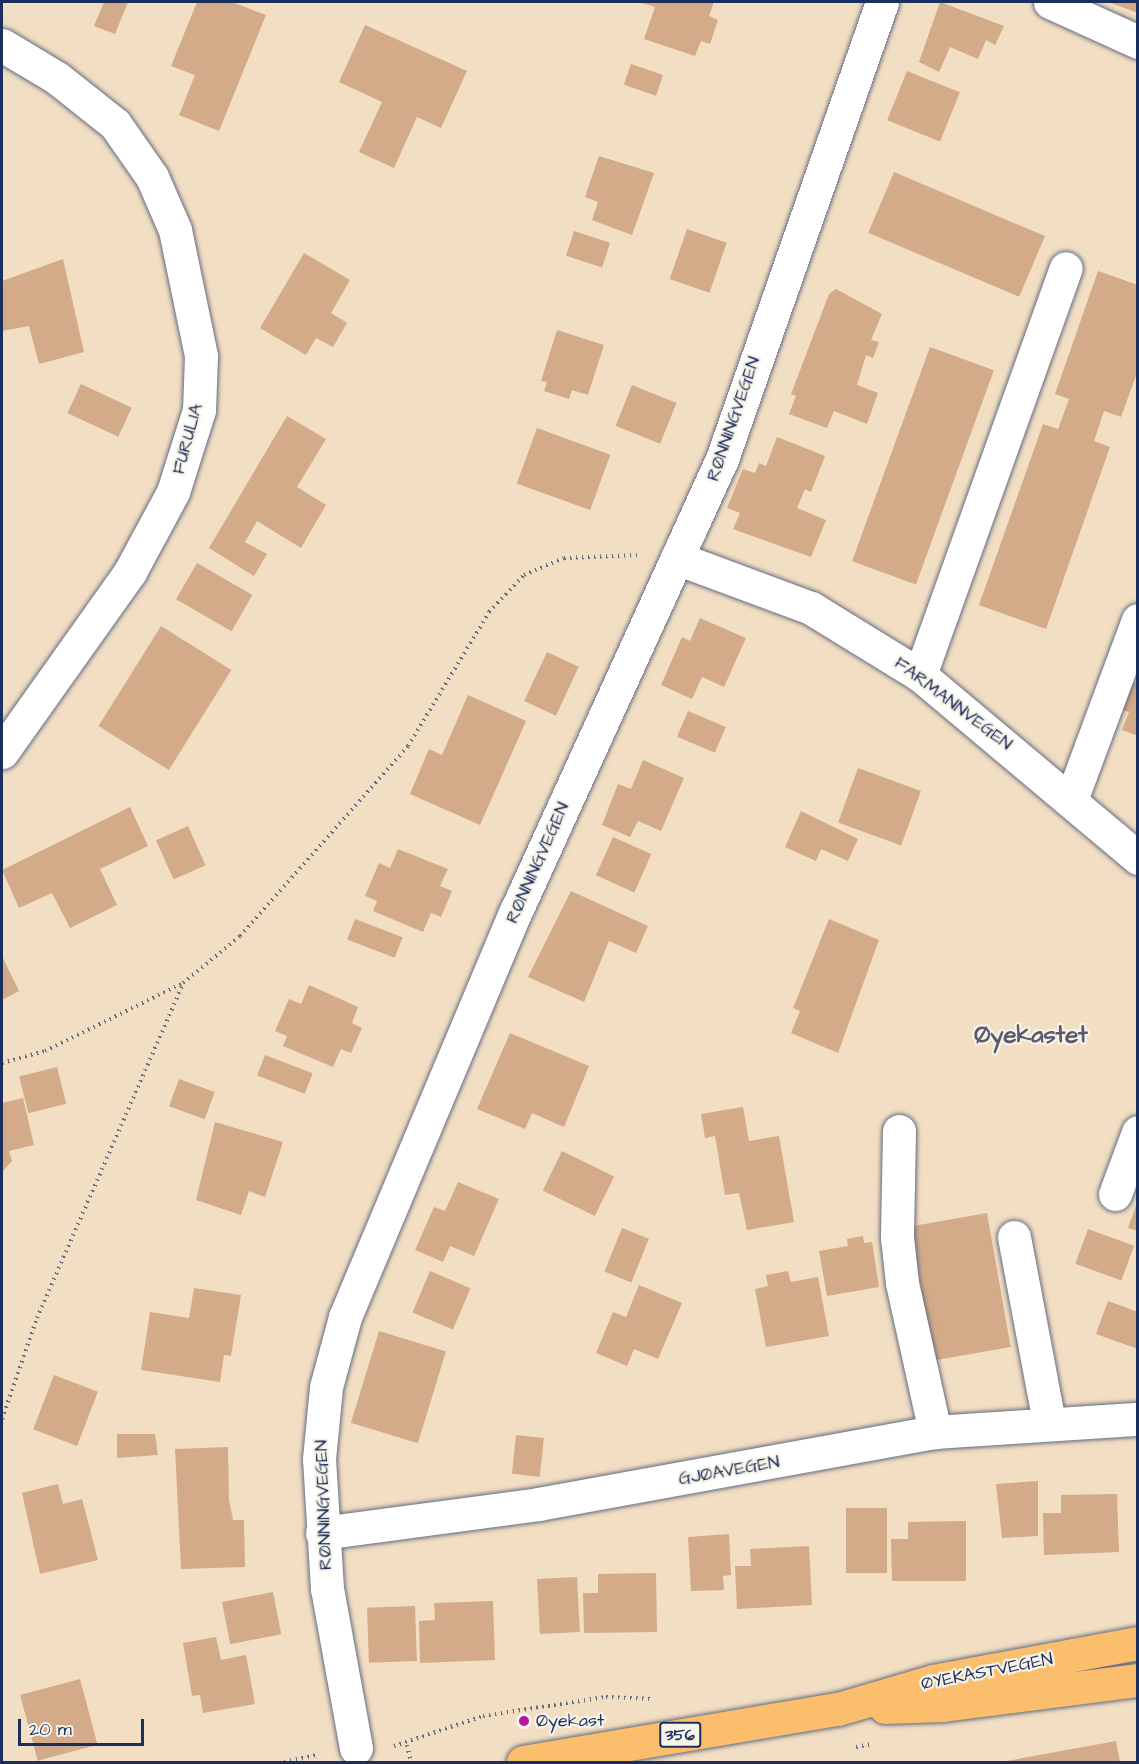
<!DOCTYPE html>
<html>
<head>
<meta charset="utf-8">
<style>
  body { margin:0 }
  #map { position:relative; width:1139px; height:1764px; overflow:hidden; background:#f2dec2; font-family:"Architects Daughter",sans-serif }
  div>[style] { position:absolute }
  .building>* { inset:0; background:#d3ab88; transform-origin:0 0 }
  .path>* { height:4px; margin-top:-2px; transform-origin:0; background:repeating-linear-gradient(90deg,#666c81 0 1.5px,transparent 0 6px) }
  .roads { filter:drop-shadow(0 0 2px #666c81) drop-shadow(0 0 2px #666c81) }
  .minor>* { height:33px; margin:-16.5px; padding:0 16.5px; transform-origin:16.5px; border-radius:16.5px; background:#fff }
  .major>* { height:33px; margin:-16.5px; padding:0 16.5px; transform-origin:16.5px; border-radius:16.5px; background:#fabe6d }
  .dots>* { width:16px; height:16px; translate:-50% -50%; box-sizing:border-box; border:3px solid #f7f3e8; border-radius:50% }
  span { translate:-50% -50%; white-space:nowrap; text-align:center; line-height:1.15; -webkit-text-stroke:4.5px #f7f3e8; paint-order:stroke }
  .shield-label span { padding:2px 4px; background:#f7f3e8; border:2px solid; border-radius:4px; -webkit-text-stroke-width:0 }
  .shield-label { font-size:16px; color:#1b2f5e; font-weight:700 }
  .street-label { font-size:18px; color:#1b2f5e }
  .poi-label { font-size:18px; color:#1b2f5e }
  .left { translate:0 -50%; text-align:left }
  .district-label { font-size:24px; color:#5b5a6d; font-weight:700 }
  .frame { position:absolute; inset:0; border:3px solid #1b2f5e; pointer-events:none }
  .scale { position:absolute; left:18px; top:1719px; width:126px; height:27px; box-sizing:border-box; border:3px solid #1b2f5e; border-top:0; padding-left:8px; font-size:18px; line-height:21px; white-space:nowrap; color:#1b2f5e; -webkit-text-stroke:4px #f7f3e8; paint-order:stroke }
</style>
</head>
<body>
<div id="map">
  <div class="building">
    <div style="clip-path:polygon(104px 2px,128px 2px,115px 34px,94px 26px)"></div>
    <div style="clip-path:polygon(197px 2px,232px 2px,266px 15px,219px 131px,179px 115px,195px 75px,171px 66px)"></div>
    <div style="clip-path:polygon(639px 2px,714px 2px,709px 16px,718px 20px,710px 44px,701px 41px,695px 56px,644px 39px,655px 7px)"></div>
    <div style="clip-path:polygon(940px 2px,1004px 26px,995px 45px,986px 40px,978px 59px,950px 47px,939px 72px,919px 62px)"></div>
    <div style="clip-path:polygon(1108px 2px,1138px 2px,1138px 13px)"></div>
    <div style="clip-path:polygon(365px 25px,467px 71px,441px 128px,417px 117px,394px 168px,359px 152px,382px 102px,339px 82px)"></div>
    <div style="left:631px;top:64px;width:34px;height:22px;rotate:19deg"></div>
    <div style="left:907px;top:71px;width:57px;height:53px;rotate:22deg"></div>
    <div style="clip-path:polygon(599px 156px,654px 173px,632px 235px,592px 220px,598px 202px,585px 197px)"></div>
    <div style="left:894px;top:172px;width:164px;height:66px;rotate:23deg"></div>
    <div style="left:687px;top:229px;width:42px;height:53px;rotate:19deg"></div>
    <div style="left:574px;top:231px;width:38px;height:26px;rotate:18deg"></div>
    <div style="clip-path:polygon(304px 253px,350px 280px,331px 313px,347px 323px,333px 347px,316px 338px,306px 355px,260px 328px)"></div>
    <div style="clip-path:polygon(63px 259px,84px 352px,39px 364px,29px 326px,2px 331px,2px 281px)"></div>
    <div style="clip-path:polygon(1098px 271px,1138px 285px,1138px 370px,1121px 417px,1104px 411px,1094px 441px,1110px 447px,1046px 629px,979px 605px,1043px 424px,1058px 429px,1069px 399px,1055px 394px)"></div>
    <div style="clip-path:polygon(836px 289px,882px 314px,871px 340px,879px 342px,873px 358px,866px 355px,857px 385px,878px 393px,867px 424px,834px 411px,827px 428px,789px 414px,796px 396px,791px 394px,829px 294px)"></div>
    <div style="clip-path:polygon(557px 330px,604px 345px,588px 395px,572px 390px,569px 399px,544px 391px,547px 382px,541px 381px)"></div>
    <div style="left:930px;top:347px;width:68px;height:228px;rotate:20deg"></div>
    <div style="left:81px;top:384px;width:56px;height:32px;rotate:25deg"></div>
    <div style="left:632px;top:385px;width:48px;height:44px;rotate:22deg"></div>
    <div style="clip-path:polygon(287px 416px,326px 439px,297px 487px,326px 505px,301px 548px,257px 521px,245px 542px,267px 554px,254px 576px,209px 548px)"></div>
    <div style="left:537px;top:428px;width:78px;height:59px;rotate:20deg"></div>
    <div style="clip-path:polygon(777px 437px,825px 456px,811px 492px,805px 489px,797px 508px,826px 520px,811px 557px,733px 529px,740px 513px,727px 508px,743px 469px,755px 473px,759px 463px,766px 466px)"></div>
    <div style="left:197px;top:563px;width:64px;height:42px;rotate:30deg"></div>
    <div style="clip-path:polygon(700px 618px,746px 638px,724px 687px,702px 677px,692px 699px,661px 685px,682px 637px,690px 641px)"></div>
    <div style="left:161px;top:626px;width:83px;height:118px;rotate:32deg"></div>
    <div style="left:547px;top:652px;width:35px;height:54px;rotate:25deg"></div>
    <div style="clip-path:polygon(1127px 680px,1138px 684px,1138px 736px,1122px 730px,1129px 712px,1117px 708px)"></div>
    <div style="clip-path:polygon(468px 695px,526px 721px,480px 825px,410px 794px,429px 749px,442px 755px)"></div>
    <div style="left:688px;top:711px;width:41px;height:28px;rotate:23deg"></div>
    <div style="clip-path:polygon(643px 760px,684px 778px,661px 831px,638px 821px,630px 837px,602px 825px,618px 784px,631px 789px)"></div>
    <div style="left:858px;top:768px;width:67px;height:58px;rotate:20deg"></div>
    <div style="clip-path:polygon(130px 807px,148px 846px,100px 869px,117px 905px,70px 928px,52px 893px,19px 908px,2px 870px)"></div>
    <div style="clip-path:polygon(801px 811px,858px 839px,848px 861px,821px 849px,816px 861px,785px 847px)"></div>
    <div style="left:188px;top:826px;width:43px;height:35px;rotate:66deg"></div>
    <div style="left:613px;top:837px;width:42px;height:42px;rotate:24deg"></div>
    <div style="clip-path:polygon(398px 849px,448px 869px,440px 886px,452px 891px,441px 917px,431px 913px,423px 932px,373px 911px,377px 901px,365px 896px,379px 863px,390px 868px)"></div>
    <div style="clip-path:polygon(571px 891px,648px 926px,636px 953px,609px 941px,584px 1002px,528px 977px)"></div>
    <div style="left:355px;top:919px;width:51px;height:22px;rotate:21deg"></div>
    <div style="clip-path:polygon(829px 919px,879px 940px,838px 1053px,791px 1033px,800px 1011px,793px 1008px)"></div>
    <div style="clip-path:polygon(2px 956px,19px 991px,2px 1000px)"></div>
    <div style="clip-path:polygon(309px 985px,358px 1007px,352px 1023px,362px 1028px,351px 1053px,341px 1049px,333px 1067px,283px 1046px,287px 1036px,275px 1031px,289px 999px,301px 1004px)"></div>
    <div style="clip-path:polygon(510px 1033px,589px 1066px,564px 1127px,532px 1113px,525px 1129px,477px 1109px)"></div>
    <div style="left:265px;top:1055px;width:51px;height:22px;rotate:21deg"></div>
    <div style="left:57px;top:1067px;width:38px;height:39px;rotate:76deg"></div>
    <div style="left:179px;top:1079px;width:38px;height:29px;rotate:20deg"></div>
    <div style="clip-path:polygon(23px 1098px,34px 1145px,9px 1151px,12px 1161px,2px 1172px,2px 1103px)"></div>
    <div style="clip-path:polygon(743px 1107px,749px 1141px,779px 1136px,794px 1222px,747px 1230px,739px 1193px,725px 1195px,715px 1136px,705px 1138px,701px 1114px)"></div>
    <div style="clip-path:polygon(215px 1122px,283px 1142px,265px 1197px,249px 1191px,241px 1215px,196px 1200px)"></div>
    <div style="left:562px;top:1151px;width:58px;height:44px;rotate:26deg"></div>
    <div style="clip-path:polygon(458px 1182px,499px 1199px,474px 1256px,450px 1246px,443px 1262px,415px 1250px,434px 1207px,445px 1211px)"></div>
    <div style="clip-path:polygon(1138px 1200px,1138px 1231px,1128px 1228px)"></div>
    <div style="left:987px;top:1213px;width:136px;height:78px;rotate:80deg"></div>
    <div style="left:622px;top:1228px;width:29px;height:47px;rotate:22deg"></div>
    <div style="left:1088px;top:1229px;width:49px;height:37px;rotate:20deg"></div>
    <div style="clip-path:polygon(863px 1236px,864px 1243px,872px 1242px,879px 1287px,827px 1296px,819px 1251px,848px 1246px,847px 1239px)"></div>
    <div style="left:430px;top:1271px;width:44px;height:45px;rotate:23deg"></div>
    <div style="clip-path:polygon(788px 1271px,791px 1282px,818px 1277px,829px 1336px,766px 1347px,755px 1289px,768px 1286px,766px 1275px)"></div>
    <div style="clip-path:polygon(639px 1285px,682px 1303px,658px 1359px,634px 1349px,627px 1366px,596px 1353px,613px 1312px,626px 1317px)"></div>
    <div style="clip-path:polygon(194px 1288px,241px 1295px,231px 1356px,224px 1355px,220px 1382px,141px 1370px,150px 1312px,189px 1318px)"></div>
    <div style="clip-path:polygon(1108px 1301px,1138px 1312px,1138px 1349px,1096px 1334px)"></div>
    <div style="left:379px;top:1331px;width:70px;height:96px;rotate:17deg"></div>
    <div style="left:54px;top:1375px;width:47px;height:58px;rotate:21deg"></div>
    <div style="clip-path:polygon(117px 1434px,155px 1434px,158px 1455px,117px 1458px)"></div>
    <div style="left:516px;top:1435px;width:28px;height:39px;rotate:6deg"></div>
    <div style="clip-path:polygon(228px 1447px,229px 1500px,233px 1520px,244px 1520px,245px 1567px,181px 1569px,175px 1449px)"></div>
    <div style="clip-path:polygon(1038px 1481px,1038px 1536px,1002px 1538px,996px 1484px)"></div>
    <div style="clip-path:polygon(58px 1484px,63px 1504px,82px 1499px,98px 1560px,40px 1574px,22px 1493px)"></div>
    <div style="clip-path:polygon(1117px 1494px,1119px 1552px,1044px 1555px,1043px 1513px,1061px 1513px,1061px 1495px)"></div>
    <div style="left:887px;top:1508px;width:65px;height:41px;rotate:90deg"></div>
    <div style="clip-path:polygon(966px 1521px,966px 1581px,892px 1581px,891px 1539px,908px 1539px,908px 1522px)"></div>
    <div style="clip-path:polygon(729px 1534px,731px 1575px,723px 1576px,724px 1590px,691px 1591px,688px 1537px)"></div>
    <div style="clip-path:polygon(809px 1546px,812px 1605px,737px 1609px,735px 1566px,751px 1566px,750px 1549px)"></div>
    <div style="clip-path:polygon(656px 1573px,657px 1632px,584px 1633px,583px 1593px,598px 1593px,598px 1574px)"></div>
    <div style="left:577px;top:1577px;width:55px;height:40px;rotate:87deg"></div>
    <div style="left:273px;top:1592px;width:43px;height:52px;rotate:79deg"></div>
    <div style="clip-path:polygon(493px 1601px,495px 1660px,420px 1663px,419px 1621px,435px 1620px,434px 1603px)"></div>
    <div style="left:415px;top:1606px;width:55px;height:48px;rotate:88deg"></div>
    <div style="clip-path:polygon(216px 1637px,221px 1660px,246px 1655px,255px 1704px,203px 1713px,200px 1695px,192px 1696px,183px 1643px)"></div>
    <div style="left:80px;top:1679px;width:68px;height:62px;rotate:75deg"></div>
    <div style="clip-path:polygon(1116px 1741px,1120px 1762px,1007px 1762px,1007px 1761px)"></div>
  </div>
  <div class="path">
    <div style="left:2px;top:1063px;width:45px;rotate:-15.6deg"></div>
    <div style="left:45px;top:1051px;width:154px;rotate:-26.2deg"></div>
    <div style="left:183px;top:983px;width:74px;rotate:-39.5deg"></div>
    <div style="left:240px;top:936px;width:254px;rotate:-48.5deg"></div>
    <div style="left:408px;top:746px;width:157px;rotate:-58.8deg"></div>
    <div style="left:489px;top:612px;width:51px;rotate:-46.6deg"></div>
    <div style="left:524px;top:575px;width:43px;rotate:-23deg"></div>
    <div style="left:564px;top:558px;width:73px;rotate:-2.4deg"></div>
    <div style="left:2px;top:1419px;width:107px;rotate:-70.9deg"></div>
    <div style="left:37px;top:1318px;width:365px;rotate:-66.4deg"></div>
    <div style="left:407px;top:1745px;width:17px;rotate:77deg"></div>
    <div style="left:394px;top:1746px;width:94px;rotate:-18.6deg"></div>
    <div style="left:483px;top:1716px;width:124px;rotate:-8.8deg"></div>
    <div style="left:606px;top:1697px;width:46px;rotate:2.5deg"></div>
    <div style="left:856px;top:1747px;width:16px;rotate:-11deg"></div>
    <div style="left:284px;top:1762px;width:35px;rotate:-12deg"></div>
  </div>
  <div class="roads">
    <div class="minor">
      <div style="left:1050px;top:2px;width:97px;rotate:24.4deg"></div>
      <div style="left:2px;top:45px;width:64px;rotate:31deg"></div>
      <div style="left:57px;top:78px;width:74px;rotate:38.4deg"></div>
      <div style="left:115px;top:124px;width:65px;rotate:55.1deg"></div>
      <div style="left:152px;top:177px;width:58px;rotate:66.5deg"></div>
      <div style="left:175px;top:230px;width:129px;rotate:78.3deg"></div>
      <div style="left:201px;top:356px;width:54px;rotate:92.1deg"></div>
      <div style="left:199px;top:410px;width:86px;rotate:107.6deg"></div>
      <div style="left:173px;top:492px;width:91px;rotate:118.3deg"></div>
      <div style="left:130px;top:572px;width:221px;rotate:125.4deg"></div>
      <div style="left:679px;top:559px;width:141px;rotate:20.4deg"></div>
      <div style="left:811px;top:608px;width:128px;rotate:31.6deg"></div>
      <div style="left:920px;top:675px;width:285px;rotate:40deg"></div>
      <div style="left:920px;top:675px;width:432px;rotate:-70.3deg"></div>
      <div style="left:1071px;top:800px;width:192px;rotate:-69.6deg"></div>
      <div style="left:899px;top:1131px;width:106px;rotate:91.1deg"></div>
      <div style="left:897px;top:1237px;width:46px;rotate:83.8deg"></div>
      <div style="left:902px;top:1283px;width:153px;rotate:77.5deg"></div>
      <div style="left:1115px;top:1194px;width:66px;rotate:-69.6deg"></div>
      <div style="left:1014px;top:1237px;width:188px;rotate:79.3deg"></div>
      <div style="left:322px;top:1533px;width:218px;rotate:-7.6deg"></div>
      <div style="left:538px;top:1504px;width:403px;rotate:-10.3deg"></div>
      <div style="left:935px;top:1432px;width:203px;rotate:-3.7deg"></div>
      <div style="left:356px;top:1748px;width:162px;rotate:-100.3deg"></div>
      <div style="left:327px;top:1589px;width:130px;rotate:-93.5deg"></div>
      <div style="left:319px;top:1459px;width:72px;rotate:-84.4deg"></div>
      <div style="left:326px;top:1387px;width:73px;rotate:-74.8deg"></div>
      <div style="left:345px;top:1317px;width:441px;rotate:-67.2deg"></div>
      <div style="left:516px;top:911px;width:497px;rotate:-65.5deg"></div>
      <div style="left:722px;top:459px;width:484px;rotate:-70.7deg"></div>
    </div>
    <div class="major">
      <div style="left:885px;top:1707px;width:58px;rotate:-2deg"></div>
      <div style="left:943px;top:1705px;width:197px;rotate:-7.3deg"></div>
      <div style="left:523px;top:1762px;width:319px;rotate:-9.6deg"></div>
      <div style="left:838px;top:1709px;width:99px;rotate:-16.4deg"></div>
      <div style="left:933px;top:1681px;width:208px;rotate:-10.5deg"></div>
    </div>
  </div>
  <div class="dots">
    <div style="left:524px;top:1721px;background:#b5179e"></div>
  </div>
  <div class="shield-label">
    <span style="left:680px;top:1735px">356</span>
  </div>
  <div class="street-label">
    <span style="left:734px;top:419px;rotate:-71deg">RØNNINGVEGEN</span>
    <span style="left:188px;top:439px;rotate:-75deg">FURULIA</span>
    <span style="left:953px;top:704px;rotate:37deg">FARMANNVEGEN</span>
    <span style="left:538px;top:863px;rotate:-66deg">RØNNINGVEGEN</span>
    <span style="left:729px;top:1471px;rotate:-10deg">GJØAVEGEN</span>
    <span style="left:324px;top:1505px;rotate:-92deg">RØNNINGVEGEN</span>
    <span style="left:987px;top:1672px;rotate:-11deg">ØYEKASTVEGEN</span>
  </div>
  <div class="poi-label">
    <span class="left" style="left:536px;top:1721px">Øyekast</span>
  </div>
  <div class="district-label">
    <span style="left:1031px;top:1036px">Øyekastet</span>
  </div>
  <div class="frame"></div>
  <div class="scale">20 m</div>
</div>
</body>
</html>
